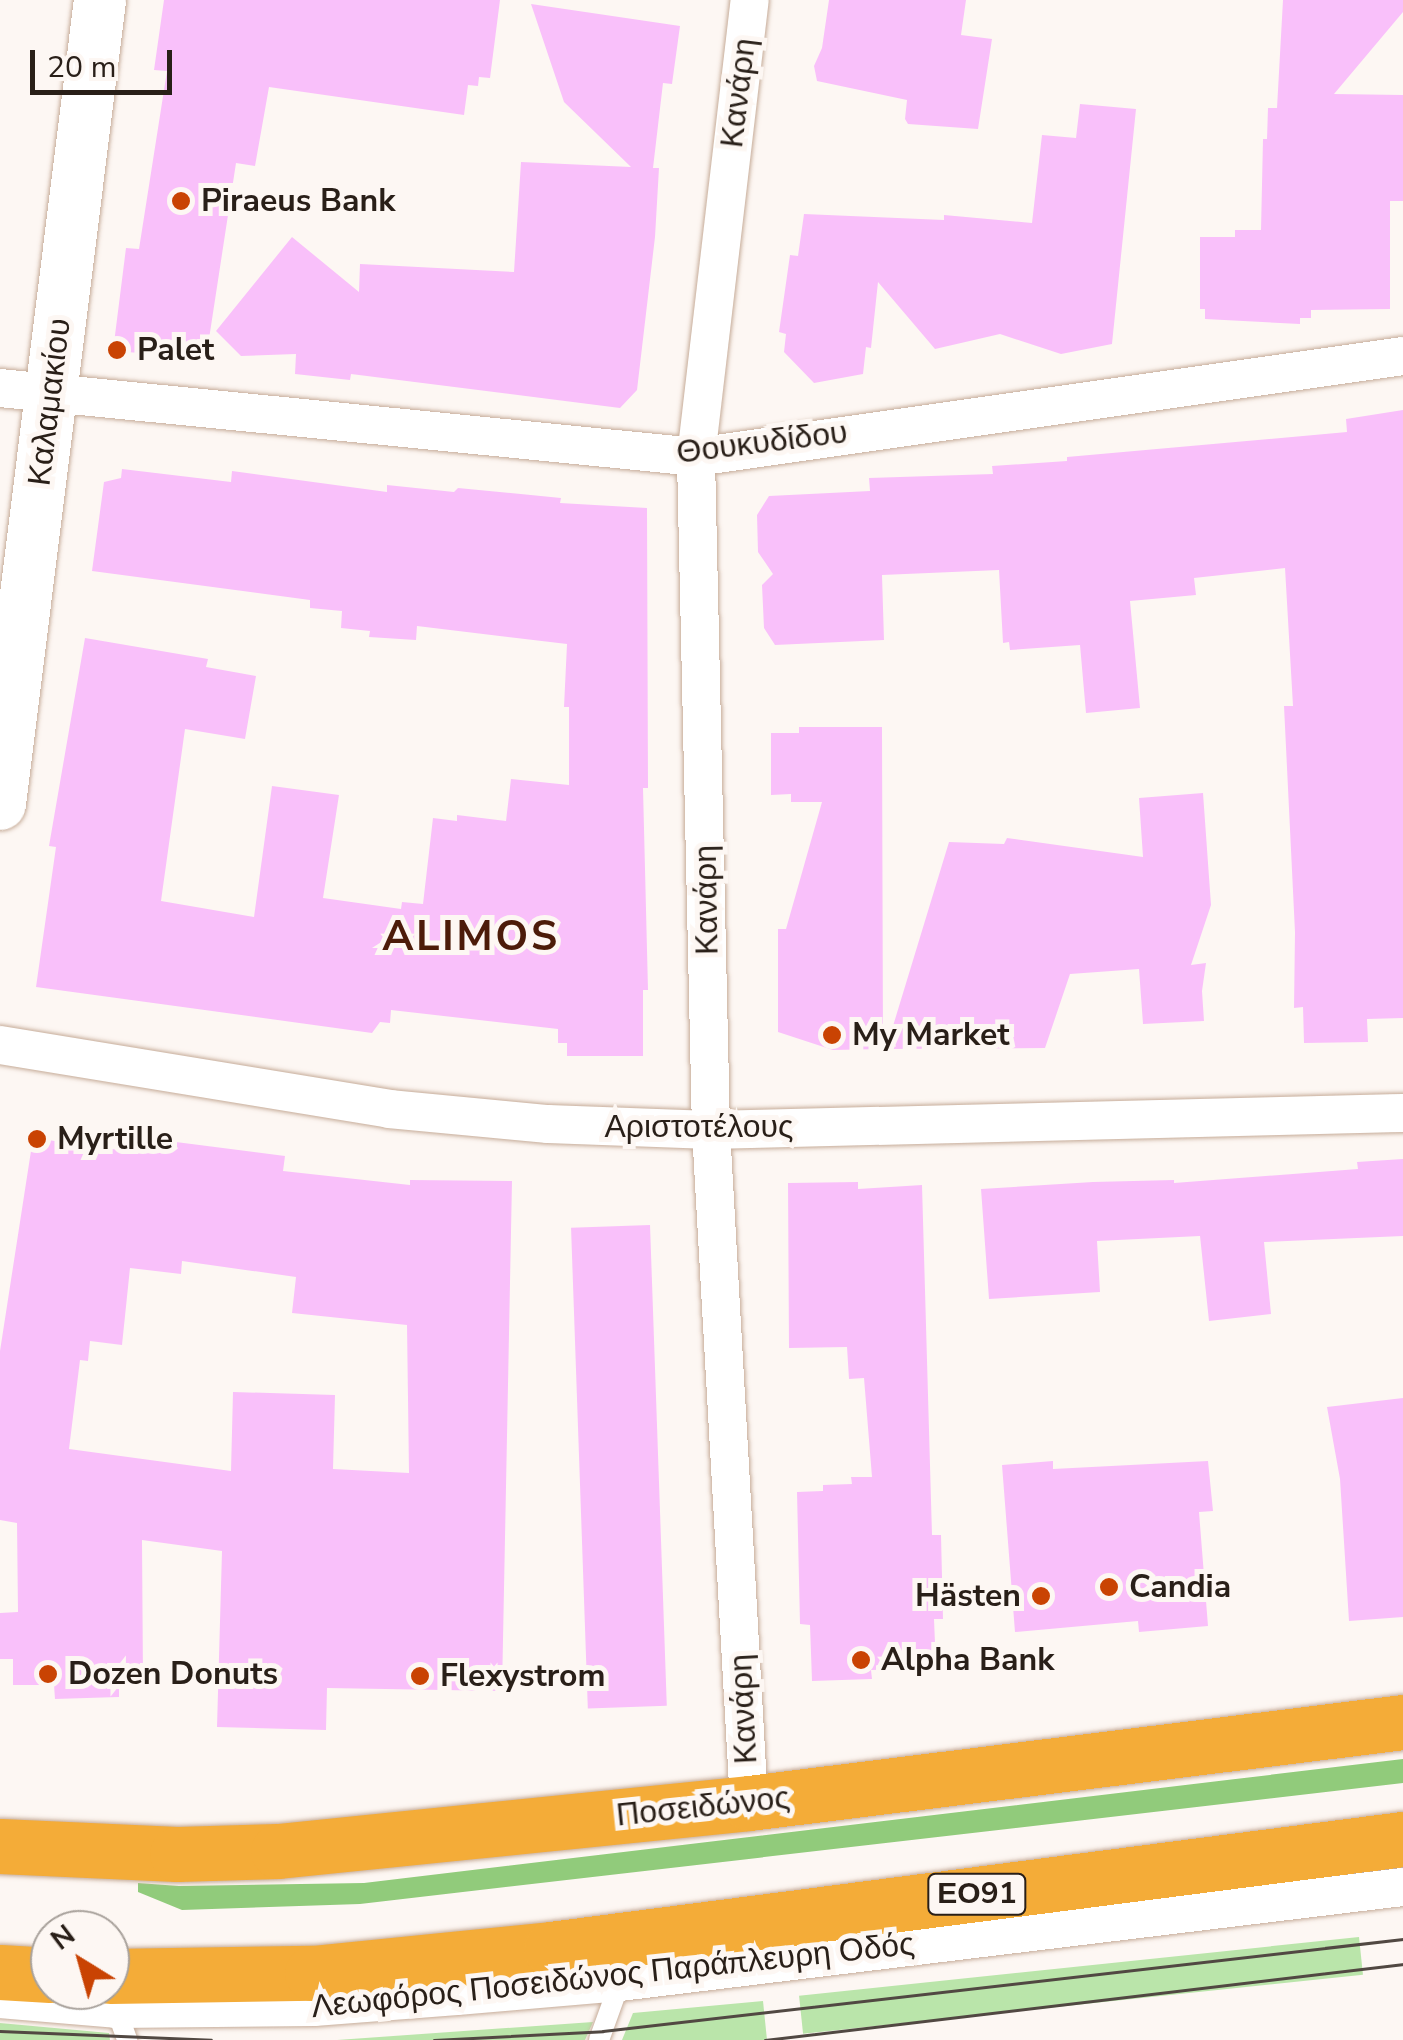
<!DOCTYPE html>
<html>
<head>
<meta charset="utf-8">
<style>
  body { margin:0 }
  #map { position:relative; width:1403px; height:2040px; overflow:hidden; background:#fdf7f3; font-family:"Nunito Sans",sans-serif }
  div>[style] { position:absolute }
  .green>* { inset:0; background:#bae5aa; transform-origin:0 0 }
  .forest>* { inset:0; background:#91cb7b }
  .building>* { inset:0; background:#f9c0fa; transform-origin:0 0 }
  .roads { filter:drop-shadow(0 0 2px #c6ac99) drop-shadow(0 0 2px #c6ac99) }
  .service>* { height:20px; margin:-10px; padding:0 10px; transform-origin:10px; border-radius:10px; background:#fff }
  .minor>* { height:38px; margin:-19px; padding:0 19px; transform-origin:19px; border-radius:19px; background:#fff }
  .secondary>* { height:52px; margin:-26px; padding:0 26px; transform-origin:26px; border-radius:26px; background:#fff }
  .trunk>* { height:55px; margin:-27.5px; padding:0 27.5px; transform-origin:27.5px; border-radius:27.5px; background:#f4ac38 }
  .tram>* { height:2.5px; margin:-1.25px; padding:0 1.25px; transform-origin:1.25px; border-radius:1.25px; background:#514842 }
  .dots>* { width:28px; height:28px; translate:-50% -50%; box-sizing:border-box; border:5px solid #fdf7f3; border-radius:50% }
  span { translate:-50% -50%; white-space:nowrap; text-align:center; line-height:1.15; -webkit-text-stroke:10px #fdf7f3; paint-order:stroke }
  .shield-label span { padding:2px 8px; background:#fdf7f3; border:2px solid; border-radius:8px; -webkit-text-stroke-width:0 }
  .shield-label { font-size:30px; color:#291f18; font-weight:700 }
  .street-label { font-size:32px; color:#291f18 }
  .poi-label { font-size:32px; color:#291f18; font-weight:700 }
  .left { translate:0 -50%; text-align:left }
  .right { translate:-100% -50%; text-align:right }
  .district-label { font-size:42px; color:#4c1b09; font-weight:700; letter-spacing:2.5px }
  .north { position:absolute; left:30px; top:1910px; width:100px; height:100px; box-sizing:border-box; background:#fdf7f3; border:2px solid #a8a19b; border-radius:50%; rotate:323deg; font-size:28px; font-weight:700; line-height:40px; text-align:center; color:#291f18 }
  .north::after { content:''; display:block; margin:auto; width:35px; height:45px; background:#c94303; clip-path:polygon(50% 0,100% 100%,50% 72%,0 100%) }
  .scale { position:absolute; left:30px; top:50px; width:142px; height:45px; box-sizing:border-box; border:5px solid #291f18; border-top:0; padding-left:12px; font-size:30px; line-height:35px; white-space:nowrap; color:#291f18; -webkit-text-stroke:8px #fdf7f3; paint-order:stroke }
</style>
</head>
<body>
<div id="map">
  <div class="green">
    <div style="left:1359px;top:1937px;width:38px;height:563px;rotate:84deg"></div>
    <div style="clip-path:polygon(763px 2001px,767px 2040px,622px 2040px,633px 2013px)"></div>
    <div style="clip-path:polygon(593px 2022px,585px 2040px,337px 2040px,492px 2029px)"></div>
    <div style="clip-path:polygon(0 2023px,109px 2033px,110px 2040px,0 2040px)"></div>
  </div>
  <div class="forest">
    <div style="clip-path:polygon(1403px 1759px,1403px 1783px,360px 1904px,182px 1910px,138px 1892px,138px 1883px,179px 1886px,364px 1883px)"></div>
  </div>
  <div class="building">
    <div style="clip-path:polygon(164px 0,500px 0,490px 78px,479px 77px,478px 86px,468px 85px,464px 115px,269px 87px,255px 166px,236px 163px,209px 339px,194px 357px,113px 351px,126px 248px,139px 249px,167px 71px,154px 70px)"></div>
    <div style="clip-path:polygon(829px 0,966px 0,961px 35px,992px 39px,978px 129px,908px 124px,905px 119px,907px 100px,817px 81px,814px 66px,822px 48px)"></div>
    <div style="clip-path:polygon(1283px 0,1403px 0,1403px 12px,1334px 94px,1403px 95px,1403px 201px,1390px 201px,1390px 309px,1311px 310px,1311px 318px,1300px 318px,1300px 324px,1205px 319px,1205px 309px,1200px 309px,1200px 237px,1235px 237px,1235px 230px,1261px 230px,1263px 139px,1267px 139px,1268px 108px,1277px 108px)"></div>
    <div style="clip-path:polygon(531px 4px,680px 26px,672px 84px,663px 83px,653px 168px,659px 168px,655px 237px,637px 390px,620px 408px,351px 374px,350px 380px,295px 374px,296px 354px,241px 356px,216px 331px,292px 237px,359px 292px,360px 264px,514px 272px,521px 162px,631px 167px,564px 102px)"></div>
    <div style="clip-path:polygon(1080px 104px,1136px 109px,1112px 344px,1061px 354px,1000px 334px,935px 349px,878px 282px,871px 348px,866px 347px,863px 374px,814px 383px,784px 352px,786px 334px,779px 332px,790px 255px,798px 256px,804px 214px,944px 220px,944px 215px,1032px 223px,1042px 135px,1076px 138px)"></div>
    <div style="clip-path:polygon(1403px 410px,1403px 1018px,1367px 1019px,1368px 1042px,1304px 1043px,1303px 1007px,1294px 1008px,1295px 932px,1284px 706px,1293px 706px,1285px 568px,1194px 578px,1196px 595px,1130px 601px,1140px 708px,1086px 713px,1080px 645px,1010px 650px,1009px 642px,1003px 643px,999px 570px,882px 575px,884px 640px,775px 645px,764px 628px,762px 585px,773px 574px,758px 552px,757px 515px,769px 496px,870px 491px,869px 478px,993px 474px,992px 466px,1067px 461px,1067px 457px,1347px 432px,1346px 419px)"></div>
    <div style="clip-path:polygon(122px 469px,231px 482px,232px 471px,387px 492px,387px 485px,454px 492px,458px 488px,561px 498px,560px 503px,647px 508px,648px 788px,643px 788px,648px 990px,643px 990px,643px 1056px,567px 1056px,567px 1043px,558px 1043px,558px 1029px,391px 1010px,390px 1023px,380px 1022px,372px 1033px,36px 987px,56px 847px,49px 846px,85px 638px,208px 659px,206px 667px,256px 676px,245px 739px,185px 729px,161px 901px,254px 917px,272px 786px,339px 795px,323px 898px,401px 909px,402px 902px,423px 904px,433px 818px,457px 821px,457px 815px,506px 821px,511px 779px,569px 785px,569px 707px,564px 707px,567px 644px,417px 626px,416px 640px,369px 637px,370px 631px,341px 628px,342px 611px,310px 608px,310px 600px,92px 571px,104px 482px,121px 478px)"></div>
    <div style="clip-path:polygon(799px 727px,882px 727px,883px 1049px,833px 1050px,778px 1032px,778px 929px,786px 929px,822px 802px,791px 802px,791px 794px,771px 795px,771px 733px,799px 733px)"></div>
    <div style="clip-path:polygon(1203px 793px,1211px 905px,1191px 965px,1206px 963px,1202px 991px,1204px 1021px,1143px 1024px,1139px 969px,1070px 974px,1045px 1048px,886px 1049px,949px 842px,1004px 844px,1007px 838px,1143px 857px,1139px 798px)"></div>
    <div style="clip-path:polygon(evenodd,129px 1136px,285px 1156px,283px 1171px,410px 1185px,410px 1180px,512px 1181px,502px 1691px,327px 1688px,326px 1730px,217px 1727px,222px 1551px,142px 1540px,143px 1680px,119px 1680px,119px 1697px,55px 1699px,54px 1685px,13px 1685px,13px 1659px,0 1659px,0 1613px,18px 1612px,17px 1523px,0 1520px,0 1351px,33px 1138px,127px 1151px,129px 1136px,182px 1261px,296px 1277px,292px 1313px,407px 1325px,409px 1473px,333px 1469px,335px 1395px,233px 1392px,231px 1471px,69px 1449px,80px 1360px,88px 1361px,90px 1341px,122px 1345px,130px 1268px,181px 1274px,182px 1261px)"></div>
    <div style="clip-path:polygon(1403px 1159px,1403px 1236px,1264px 1242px,1271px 1314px,1209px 1321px,1200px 1236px,1097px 1241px,1100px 1292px,989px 1299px,981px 1189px,1093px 1182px,1174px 1180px,1174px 1183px,1358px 1169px,1357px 1162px)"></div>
    <div style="clip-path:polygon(858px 1182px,858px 1189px,922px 1185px,932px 1535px,941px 1535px,943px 1619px,934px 1619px,936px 1668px,871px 1670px,872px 1679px,812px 1681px,810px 1625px,800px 1624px,797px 1492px,823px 1491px,823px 1485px,852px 1484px,851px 1477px,872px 1477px,864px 1378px,849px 1379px,847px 1347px,789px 1348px,788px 1183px)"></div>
    <div style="left:650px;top:1225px;width:481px;height:79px;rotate:88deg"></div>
    <div style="clip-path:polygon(1403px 1398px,1403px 1617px,1349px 1621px,1340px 1479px,1327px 1407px)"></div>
    <div style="clip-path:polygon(1053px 1461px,1053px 1469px,1208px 1461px,1213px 1511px,1199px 1512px,1208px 1626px,1139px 1632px,1138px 1621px,1015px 1632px,1002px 1465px)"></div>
  </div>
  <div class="roads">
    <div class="service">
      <div style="left:116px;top:2009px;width:33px;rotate:70deg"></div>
      <div style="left:599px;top:2040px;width:62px;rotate:-70.1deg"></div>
    </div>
    <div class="minor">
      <div style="left:0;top:388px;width:699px;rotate:5.66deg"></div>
      <div style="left:696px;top:457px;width:714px;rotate:-8.13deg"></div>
      <div style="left:0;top:1045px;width:394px;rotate:9.3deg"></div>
      <div style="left:389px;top:1109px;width:160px;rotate:5.4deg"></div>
      <div style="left:548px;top:1124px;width:163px;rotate:2.1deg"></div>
      <div style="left:711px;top:1130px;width:692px;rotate:-1.41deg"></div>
      <div style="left:749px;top:1803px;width:674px;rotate:-93.23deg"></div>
      <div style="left:711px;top:1130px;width:673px;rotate:-91.28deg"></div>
      <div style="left:696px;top:457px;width:460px;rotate:-83.3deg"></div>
      <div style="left:0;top:1999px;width:116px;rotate:4.9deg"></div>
      <div style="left:116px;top:2009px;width:198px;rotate:-0.6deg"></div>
      <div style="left:314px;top:2007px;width:143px;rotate:-4.4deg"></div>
      <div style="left:457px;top:1996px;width:164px;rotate:-4.9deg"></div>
      <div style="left:620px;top:1982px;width:789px;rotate:-6.92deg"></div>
    </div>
    <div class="secondary">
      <div style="left:0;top:804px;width:810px;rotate:-82.91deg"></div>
    </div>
    <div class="trunk">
      <div style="left:0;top:1846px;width:177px;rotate:2.6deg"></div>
      <div style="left:177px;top:1854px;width:101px;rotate:-1.7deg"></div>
      <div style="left:278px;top:1851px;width:473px;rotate:-5.8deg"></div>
      <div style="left:749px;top:1803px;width:659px;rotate:-7.06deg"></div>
      <div style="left:0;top:1972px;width:50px;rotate:3.4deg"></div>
      <div style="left:110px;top:1976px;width:202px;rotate:-0.9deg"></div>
      <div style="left:312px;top:1973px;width:240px;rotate:-5.7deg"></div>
      <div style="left:551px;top:1949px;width:859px;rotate:-7.36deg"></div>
    </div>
  </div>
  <div class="tram">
    <div style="left:0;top:2031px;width:211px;rotate:2.4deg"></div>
    <div style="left:434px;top:2040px;width:169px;rotate:-3deg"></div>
    <div style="left:603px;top:2031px;width:805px;rotate:-6.56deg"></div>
    <div style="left:765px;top:2040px;width:643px;rotate:-6.79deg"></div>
  </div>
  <div class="dots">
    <div style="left:181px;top:201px;background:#c94303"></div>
    <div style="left:117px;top:350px;background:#c94303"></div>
    <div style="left:832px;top:1035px;background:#c94303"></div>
    <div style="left:37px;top:1139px;background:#c94303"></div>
    <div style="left:1109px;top:1587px;background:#c94303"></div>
    <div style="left:1041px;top:1596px;background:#c94303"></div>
    <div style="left:861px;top:1660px;background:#c94303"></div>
    <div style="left:48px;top:1674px;background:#c94303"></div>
    <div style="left:420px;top:1676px;background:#c94303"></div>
  </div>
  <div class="shield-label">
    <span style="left:977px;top:1894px">ΕΟ91</span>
  </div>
  <div class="street-label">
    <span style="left:739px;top:93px;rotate:-83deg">Κανάρη</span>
    <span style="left:50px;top:402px;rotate:-83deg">Καλαμακίου</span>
    <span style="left:762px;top:443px;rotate:-7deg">Θουκυδίδου</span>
    <span style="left:707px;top:900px;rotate:-91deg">Κανάρη</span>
    <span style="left:699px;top:1127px">Αριστοτέλους</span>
    <span style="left:744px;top:1709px;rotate:-93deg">Κανάρη</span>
    <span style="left:703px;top:1807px;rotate:-6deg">Ποσειδώνος</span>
    <span style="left:613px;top:1976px;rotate:-6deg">Λεωφόρος Ποσειδώνος Παράπλευρη Οδός</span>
  </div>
  <div class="poi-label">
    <span class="left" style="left:201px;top:201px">Piraeus Bank</span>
    <span class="left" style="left:137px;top:350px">Palet</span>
    <span class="left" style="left:852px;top:1035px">My Market</span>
    <span class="left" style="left:57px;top:1139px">Myrtille</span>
    <span class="left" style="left:1129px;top:1587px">Candia</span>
    <span class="right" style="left:1021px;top:1596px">Hästen</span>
    <span class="left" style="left:881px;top:1660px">Alpha Bank</span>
    <span class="left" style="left:68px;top:1674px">Dozen Donuts</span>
    <span class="left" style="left:440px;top:1676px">Flexystrom</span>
  </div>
  <div class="district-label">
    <span style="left:471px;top:937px">ALIMOS</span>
  </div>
  <div class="north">N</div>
  <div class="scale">20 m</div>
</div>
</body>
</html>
